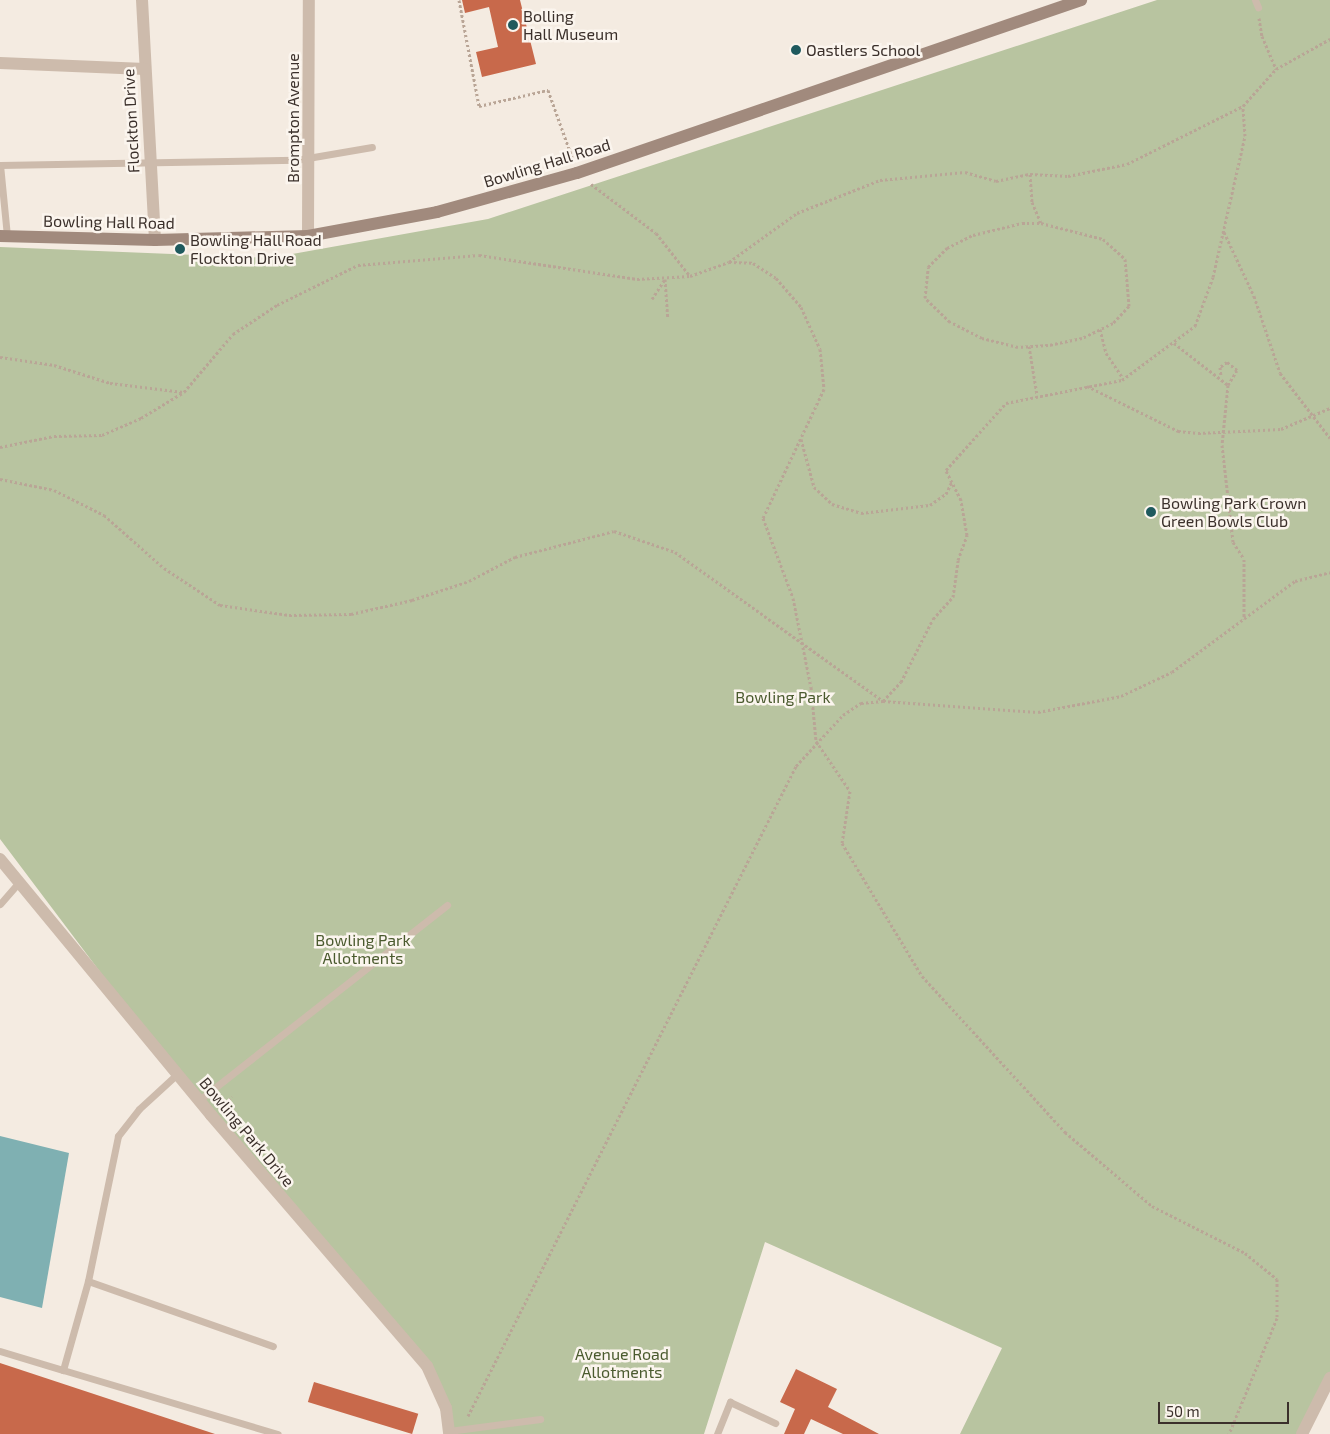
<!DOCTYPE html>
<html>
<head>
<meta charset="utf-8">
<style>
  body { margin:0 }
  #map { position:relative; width:1330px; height:1434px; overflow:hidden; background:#f4ebe1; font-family:"Exo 2",sans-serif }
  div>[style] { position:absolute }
  .green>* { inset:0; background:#b8c4a0 }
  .water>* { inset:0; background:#7fb0b2 }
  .building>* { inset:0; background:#c8694b; transform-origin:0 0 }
  .path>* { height:3px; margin-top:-1.5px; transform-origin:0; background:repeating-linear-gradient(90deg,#b9a596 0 2.5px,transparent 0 5px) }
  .lane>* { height:7px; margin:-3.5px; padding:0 3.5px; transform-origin:3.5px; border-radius:3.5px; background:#cdbbac }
  .street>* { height:12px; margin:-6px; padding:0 6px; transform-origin:6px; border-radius:6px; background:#cdbbac }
  .secondary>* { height:12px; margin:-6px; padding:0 6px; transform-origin:6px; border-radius:6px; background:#a18a7d }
  .dots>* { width:14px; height:14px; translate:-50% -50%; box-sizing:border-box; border:2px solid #fbf5ee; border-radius:50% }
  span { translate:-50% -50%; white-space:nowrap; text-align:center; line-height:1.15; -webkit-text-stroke:5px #fbf5ee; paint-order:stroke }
  .poi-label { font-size:16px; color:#3b302b }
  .left { translate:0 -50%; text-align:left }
  .street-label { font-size:16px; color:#3b302b }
  .park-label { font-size:16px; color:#4a5a2e }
  .scale { position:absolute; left:1158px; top:1402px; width:131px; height:22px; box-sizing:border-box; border:2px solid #3b302b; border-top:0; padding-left:6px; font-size:15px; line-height:18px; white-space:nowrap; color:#3b302b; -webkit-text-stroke:4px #fbf5ee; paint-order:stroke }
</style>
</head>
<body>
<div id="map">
  <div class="green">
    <div style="clip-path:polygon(1157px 0,1330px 0,1330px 1378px,1302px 1434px,960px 1434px,1002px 1348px,765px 1242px,704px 1434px,449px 1434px,427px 1366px,177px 1074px,0 839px,0 247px,270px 258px,488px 219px)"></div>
  </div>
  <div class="water">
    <div style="clip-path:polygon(0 1136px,69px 1153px,42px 1308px,0 1297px)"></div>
  </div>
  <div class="building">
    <div style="clip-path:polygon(462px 0,520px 0,536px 64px,482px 77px,476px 52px,498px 47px,489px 7px,465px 13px)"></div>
    <div style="clip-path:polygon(0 1363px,215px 1434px,0 1434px)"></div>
    <div style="clip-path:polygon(796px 1369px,837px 1389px,828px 1407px,879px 1434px,843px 1434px,811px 1419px,804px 1434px,784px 1434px,795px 1409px,780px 1402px)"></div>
    <div style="left:314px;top:1382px;width:109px;height:21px;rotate:17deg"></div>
  </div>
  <div class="path">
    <div style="left:459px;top:0;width:108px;rotate:79.3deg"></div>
    <div style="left:479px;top:106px;width:71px;rotate:-13.1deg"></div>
    <div style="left:548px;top:90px;width:74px;rotate:70.3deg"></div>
    <div style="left:1259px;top:18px;width:18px;rotate:81deg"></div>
    <div style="left:1262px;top:36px;width:36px;rotate:67deg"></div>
    <div style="left:1030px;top:174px;width:28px;rotate:86deg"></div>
    <div style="left:1032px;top:202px;width:23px;rotate:67deg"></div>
    <div style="left:591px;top:184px;width:81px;rotate:37deg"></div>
    <div style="left:656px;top:233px;width:55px;rotate:51.7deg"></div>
    <div style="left:1022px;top:223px;width:19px"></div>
    <div style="left:1041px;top:223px;width:64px;rotate:14.5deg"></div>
    <div style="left:1103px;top:239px;width:30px;rotate:42deg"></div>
    <div style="left:1125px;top:259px;width:47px;rotate:85.1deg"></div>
    <div style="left:1129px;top:306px;width:23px;rotate:133deg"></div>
    <div style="left:1113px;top:323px;width:34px;rotate:154deg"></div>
    <div style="left:1082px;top:338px;width:35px;rotate:168deg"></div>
    <div style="left:1048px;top:345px;width:30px;rotate:176deg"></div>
    <div style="left:1018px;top:347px;width:37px;rotate:-166deg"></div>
    <div style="left:982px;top:338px;width:36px;rotate:-153deg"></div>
    <div style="left:950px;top:322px;width:35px;rotate:-136deg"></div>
    <div style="left:925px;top:298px;width:31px;rotate:-84deg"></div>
    <div style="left:928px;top:267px;width:27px;rotate:-45deg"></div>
    <div style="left:947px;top:248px;width:29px;rotate:-27deg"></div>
    <div style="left:973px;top:235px;width:50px;rotate:-13.8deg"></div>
    <div style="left:1224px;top:232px;width:71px;rotate:64.9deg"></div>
    <div style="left:1254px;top:296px;width:81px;rotate:71.3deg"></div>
    <div style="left:1280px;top:373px;width:82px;rotate:52.4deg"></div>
    <div style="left:729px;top:262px;width:24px;rotate:2deg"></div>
    <div style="left:753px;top:263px;width:27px;rotate:33deg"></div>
    <div style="left:776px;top:278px;width:38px;rotate:49deg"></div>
    <div style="left:801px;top:307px;width:46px;rotate:65.7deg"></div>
    <div style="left:820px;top:349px;width:40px;rotate:84.3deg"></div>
    <div style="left:824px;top:389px;width:143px;rotate:115.3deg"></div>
    <div style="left:763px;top:518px;width:85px;rotate:69.4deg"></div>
    <div style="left:793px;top:598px;width:91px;rotate:78.6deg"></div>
    <div style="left:811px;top:687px;width:54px;rotate:84.7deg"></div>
    <div style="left:816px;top:741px;width:60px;rotate:55.8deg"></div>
    <div style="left:850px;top:791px;width:53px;rotate:98.7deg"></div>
    <div style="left:842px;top:843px;width:155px;rotate:59deg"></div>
    <div style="left:922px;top:976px;width:212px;rotate:47.5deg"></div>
    <div style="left:1065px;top:1132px;width:114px;rotate:40.4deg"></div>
    <div style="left:1152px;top:1206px;width:104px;rotate:26.8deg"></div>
    <div style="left:1245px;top:1253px;width:41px;rotate:39.1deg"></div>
    <div style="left:1277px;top:1279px;width:39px;rotate:90deg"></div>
    <div style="left:1277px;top:1318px;width:126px;rotate:112.5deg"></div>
    <div style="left:665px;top:279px;width:39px;rotate:86deg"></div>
    <div style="left:652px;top:299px;width:24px;rotate:-57deg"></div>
    <div style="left:1100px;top:329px;width:25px;rotate:76deg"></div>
    <div style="left:1106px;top:353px;width:30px;rotate:56deg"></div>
    <div style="left:1174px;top:343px;width:68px;rotate:37.9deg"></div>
    <div style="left:1228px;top:385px;width:17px;rotate:-59deg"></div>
    <div style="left:1237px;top:370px;width:13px;rotate:-141deg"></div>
    <div style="left:1227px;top:362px;width:9px;rotate:144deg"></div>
    <div style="left:1220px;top:367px;width:9px;rotate:84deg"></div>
    <div style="left:1029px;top:346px;width:50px;rotate:80.7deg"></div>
    <div style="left:0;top:357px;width:55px;rotate:8.4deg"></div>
    <div style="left:54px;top:365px;width:59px;rotate:17.8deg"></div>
    <div style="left:110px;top:383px;width:74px;rotate:7deg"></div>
    <div style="left:1228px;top:385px;width:60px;rotate:95.7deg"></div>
    <div style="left:1222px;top:445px;width:98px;rotate:83.5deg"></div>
    <div style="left:1233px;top:542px;width:20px;rotate:57deg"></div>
    <div style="left:1244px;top:559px;width:60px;rotate:90deg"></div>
    <div style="left:1087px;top:386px;width:102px;rotate:26.3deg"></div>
    <div style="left:1178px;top:431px;width:20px;rotate:6deg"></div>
    <div style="left:1198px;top:433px;width:83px;rotate:-2.8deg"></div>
    <div style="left:1281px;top:429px;width:53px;rotate:-23.2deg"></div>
    <div style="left:801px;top:439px;width:50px;rotate:74.8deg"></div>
    <div style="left:814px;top:487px;width:25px;rotate:43deg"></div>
    <div style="left:832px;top:504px;width:30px;rotate:17deg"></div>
    <div style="left:861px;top:513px;width:69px;rotate:-6.6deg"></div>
    <div style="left:930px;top:505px;width:19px;rotate:-35deg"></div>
    <div style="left:946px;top:494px;width:14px;rotate:-65deg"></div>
    <div style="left:0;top:447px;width:55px;rotate:-11.5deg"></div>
    <div style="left:54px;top:436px;width:48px;rotate:-1.2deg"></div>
    <div style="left:102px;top:435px;width:43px;rotate:-23.6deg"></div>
    <div style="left:141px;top:418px;width:50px;rotate:-31.2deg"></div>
    <div style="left:184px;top:392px;width:76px;rotate:-49.8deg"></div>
    <div style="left:233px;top:334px;width:53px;rotate:-33.4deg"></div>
    <div style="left:277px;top:305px;width:90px;rotate:-26.3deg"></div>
    <div style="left:358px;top:265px;width:121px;rotate:-4.7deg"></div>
    <div style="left:479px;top:255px;width:160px;rotate:8.6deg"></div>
    <div style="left:637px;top:279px;width:53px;rotate:-3.2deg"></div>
    <div style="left:690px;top:276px;width:41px;rotate:-19.7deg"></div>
    <div style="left:729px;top:262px;width:84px;rotate:-35.8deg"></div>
    <div style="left:797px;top:213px;width:89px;rotate:-21.7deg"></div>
    <div style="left:880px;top:180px;width:85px;rotate:-5.4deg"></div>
    <div style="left:965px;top:172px;width:32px;rotate:16deg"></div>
    <div style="left:996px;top:181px;width:35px;rotate:-12deg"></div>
    <div style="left:1030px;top:174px;width:38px;rotate:3deg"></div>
    <div style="left:1068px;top:176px;width:60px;rotate:-11.5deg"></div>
    <div style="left:1127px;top:164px;width:130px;rotate:-26.6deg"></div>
    <div style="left:1243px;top:106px;width:50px;rotate:-48.3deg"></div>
    <div style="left:1276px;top:69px;width:62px;rotate:-29.1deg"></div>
    <div style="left:0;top:479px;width:55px;rotate:11.5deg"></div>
    <div style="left:54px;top:490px;width:56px;rotate:26.6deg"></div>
    <div style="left:104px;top:515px;width:80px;rotate:41.5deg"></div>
    <div style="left:164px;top:568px;width:67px;rotate:33.5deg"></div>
    <div style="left:220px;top:605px;width:70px;rotate:8.2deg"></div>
    <div style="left:289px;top:615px;width:62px;rotate:-0.9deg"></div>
    <div style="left:351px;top:614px;width:63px;rotate:-12.9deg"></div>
    <div style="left:412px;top:600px;width:60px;rotate:-18.4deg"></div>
    <div style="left:469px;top:581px;width:52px;rotate:-27.6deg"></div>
    <div style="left:515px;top:557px;width:102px;rotate:-14.7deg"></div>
    <div style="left:614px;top:531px;width:65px;rotate:19deg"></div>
    <div style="left:675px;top:552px;width:256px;rotate:35.6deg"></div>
    <div style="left:883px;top:701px;width:26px;rotate:-47deg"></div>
    <div style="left:901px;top:682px;width:71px;rotate:-63.1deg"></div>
    <div style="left:933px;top:619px;width:30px;rotate:-48deg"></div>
    <div style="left:953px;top:597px;width:37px;rotate:-82deg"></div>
    <div style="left:958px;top:560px;width:27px;rotate:-70deg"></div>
    <div style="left:967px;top:535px;width:36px;rotate:-100deg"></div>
    <div style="left:961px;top:500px;width:34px;rotate:-117deg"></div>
    <div style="left:946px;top:470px;width:90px;rotate:-48.2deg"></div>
    <div style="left:1006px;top:403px;width:118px;rotate:-11.2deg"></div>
    <div style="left:1122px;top:380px;width:91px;rotate:-36.5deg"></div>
    <div style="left:1195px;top:326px;width:52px;rotate:-69.8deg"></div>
    <div style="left:1213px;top:277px;width:145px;rotate:-77.2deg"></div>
    <div style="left:1245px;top:136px;width:30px;rotate:-94deg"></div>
    <div style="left:221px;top:1107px;width:15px;rotate:-42deg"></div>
    <div style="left:468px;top:1416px;width:728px;rotate:-63.22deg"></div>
    <div style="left:796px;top:766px;width:69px;rotate:-47.3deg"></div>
    <div style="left:843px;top:715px;width:22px;rotate:-34deg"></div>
    <div style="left:861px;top:703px;width:22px;rotate:-5deg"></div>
    <div style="left:883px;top:701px;width:155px;rotate:4.1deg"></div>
    <div style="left:1038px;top:712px;width:85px;rotate:-10.9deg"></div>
    <div style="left:1121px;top:696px;width:56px;rotate:-25.2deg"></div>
    <div style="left:1172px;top:672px;width:153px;rotate:-36.5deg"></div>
    <div style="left:1295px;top:581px;width:36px;rotate:-14deg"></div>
  </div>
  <div class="lane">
    <div style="left:1255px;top:0;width:8px;rotate:67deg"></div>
    <div style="left:7px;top:236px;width:71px;rotate:-95.6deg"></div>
    <div style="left:0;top:165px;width:296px;rotate:-1deg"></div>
    <div style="left:296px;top:160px;width:77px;rotate:-9.7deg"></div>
    <div style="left:0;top:904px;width:29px;rotate:-49deg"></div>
    <div style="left:198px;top:1101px;width:317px;rotate:-38.2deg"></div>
    <div style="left:88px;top:1281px;width:196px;rotate:19.4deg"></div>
    <div style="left:0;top:1351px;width:66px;rotate:16.8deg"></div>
    <div style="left:63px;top:1370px;width:92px;rotate:-74.3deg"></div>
    <div style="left:88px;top:1281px;width:148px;rotate:-78.3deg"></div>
    <div style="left:118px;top:1136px;width:34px;rotate:-52deg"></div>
    <div style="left:139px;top:1109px;width:52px;rotate:-42.6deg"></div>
    <div style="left:63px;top:1370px;width:224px;rotate:16.6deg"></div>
    <div style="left:449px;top:1431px;width:92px;rotate:-7.5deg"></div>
    <div style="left:717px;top:1434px;width:35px;rotate:-68deg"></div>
    <div style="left:730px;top:1402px;width:50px;rotate:25deg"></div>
  </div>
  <div class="street">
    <div style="left:142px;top:0;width:240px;rotate:86.9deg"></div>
    <div style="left:0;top:63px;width:145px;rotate:2.4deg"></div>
    <div style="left:308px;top:236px;width:236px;rotate:-89.8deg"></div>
    <div style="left:0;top:859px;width:332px;rotate:50.5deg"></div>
    <div style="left:211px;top:1115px;width:331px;rotate:49.3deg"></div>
    <div style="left:427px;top:1366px;width:46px;rotate:65.7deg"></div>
    <div style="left:446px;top:1408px;width:26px;rotate:83deg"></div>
    <div style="left:1302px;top:1434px;width:63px;rotate:-63.4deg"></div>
  </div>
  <div class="secondary">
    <div style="left:0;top:236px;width:155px;rotate:1.5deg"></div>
    <div style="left:155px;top:240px;width:153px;rotate:-1.5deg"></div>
    <div style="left:308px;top:236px;width:131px;rotate:-10.5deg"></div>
    <div style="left:437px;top:212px;width:145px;rotate:-15.6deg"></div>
    <div style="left:577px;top:173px;width:533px;rotate:-18.94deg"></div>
  </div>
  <div class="dots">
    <div style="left:513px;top:25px;background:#1f5a5e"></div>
    <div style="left:796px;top:50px;background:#1f5a5e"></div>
    <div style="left:180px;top:249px;background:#1f5a5e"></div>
    <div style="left:1151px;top:512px;background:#1f5a5e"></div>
  </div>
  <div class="poi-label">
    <span class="left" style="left:523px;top:25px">Bolling<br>Hall Museum</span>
    <span class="left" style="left:806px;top:50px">Oastlers School</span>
    <span class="left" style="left:190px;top:249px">Bowling Hall Road<br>Flockton Drive</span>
    <span class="left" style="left:1161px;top:512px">Bowling Park Crown<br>Green Bowls Club</span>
  </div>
  <div class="street-label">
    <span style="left:293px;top:118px;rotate:-90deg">Brompton Avenue</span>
    <span style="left:131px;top:121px;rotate:-93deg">Flockton Drive</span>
    <span style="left:547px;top:163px;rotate:-17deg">Bowling Hall Road</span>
    <span style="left:109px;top:222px;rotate:1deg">Bowling Hall Road</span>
    <span style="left:247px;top:1132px;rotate:50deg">Bowling Park Drive</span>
  </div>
  <div class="park-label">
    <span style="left:783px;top:697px">Bowling Park</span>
    <span style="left:363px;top:949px">Bowling Park<br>Allotments</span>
    <span style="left:622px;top:1363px">Avenue Road<br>Allotments</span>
  </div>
  <div class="scale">50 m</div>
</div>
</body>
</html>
